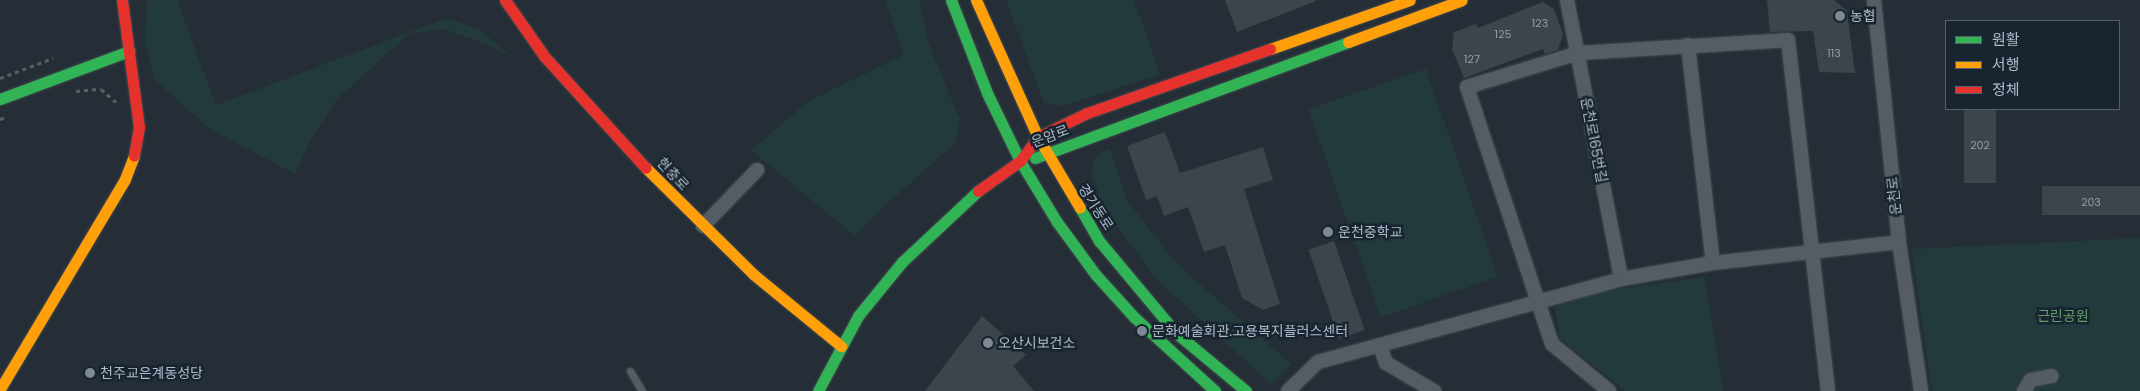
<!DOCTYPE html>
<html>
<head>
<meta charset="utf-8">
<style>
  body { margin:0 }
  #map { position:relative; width:2140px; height:391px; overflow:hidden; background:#252e36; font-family:Poppins,"Noto Sans KR",sans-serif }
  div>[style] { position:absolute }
  .green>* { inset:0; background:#223a3c; transform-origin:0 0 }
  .building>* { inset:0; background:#3d444b; transform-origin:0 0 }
  .path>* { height:3px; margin-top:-1.5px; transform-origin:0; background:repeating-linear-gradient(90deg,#586066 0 4px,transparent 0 8px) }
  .roads { filter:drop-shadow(0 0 1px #434a50) drop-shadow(0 0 1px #434a50) }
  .lane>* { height:7px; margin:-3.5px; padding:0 3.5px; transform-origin:3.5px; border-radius:3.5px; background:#555c64 }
  .street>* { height:14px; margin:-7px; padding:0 7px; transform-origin:7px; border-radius:7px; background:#555c64 }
  .fast>* { height:11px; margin:-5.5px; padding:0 5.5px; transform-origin:5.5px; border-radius:5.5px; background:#30b455 }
  .slow>* { height:11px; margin:-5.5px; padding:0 5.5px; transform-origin:5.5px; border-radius:5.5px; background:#ff9f0a }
  .jam>* { height:11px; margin:-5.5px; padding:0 5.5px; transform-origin:5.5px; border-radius:5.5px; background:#e5322d }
  .dots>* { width:14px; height:14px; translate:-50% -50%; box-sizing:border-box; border:2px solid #182530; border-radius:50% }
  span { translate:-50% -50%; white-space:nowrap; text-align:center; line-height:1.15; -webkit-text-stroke:5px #182530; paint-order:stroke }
  .number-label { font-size:11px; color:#919ca9 }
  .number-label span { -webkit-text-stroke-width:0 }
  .poi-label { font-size:14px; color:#adbac8 }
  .left { translate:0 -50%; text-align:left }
  .street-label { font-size:14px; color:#adbac8 }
  .park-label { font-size:14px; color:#629c69 }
  .legend { position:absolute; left:1945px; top:20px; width:175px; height:90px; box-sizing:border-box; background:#182530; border:1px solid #54616d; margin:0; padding:6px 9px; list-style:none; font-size:15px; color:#adbac8 }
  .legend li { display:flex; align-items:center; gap:10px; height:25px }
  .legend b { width:25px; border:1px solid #54616d }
</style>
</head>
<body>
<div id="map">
  <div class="green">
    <div style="clip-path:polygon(147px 0,177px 0,216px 105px,447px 18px,479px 29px,513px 58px,487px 44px,444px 29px,410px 33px,337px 99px,311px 139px,295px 174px,210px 129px,155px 80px,145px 43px)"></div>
    <div style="clip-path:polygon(885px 0,919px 0,929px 44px,960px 120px,956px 142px,879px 211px,855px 236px,751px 150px,809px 101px,904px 55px)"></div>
    <div style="clip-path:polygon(1006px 0,1134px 0,1160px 74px,1062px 106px,1044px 103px)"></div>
    <div style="left:1426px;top:69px;width:220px;height:124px;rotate:71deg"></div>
    <div style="clip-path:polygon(1110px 148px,1126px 199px,1177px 264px,1291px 364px,1271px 384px,1156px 279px,1102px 205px,1091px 171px,1097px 154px)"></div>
    <div style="clip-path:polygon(2140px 238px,2140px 391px,1932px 391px,1912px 249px)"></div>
    <div style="clip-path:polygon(1704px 277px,1724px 391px,1626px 391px,1560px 339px,1555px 308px,1565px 297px)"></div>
  </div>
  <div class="building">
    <div style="clip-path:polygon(1225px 0,1315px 0,1316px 1px,1237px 32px)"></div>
    <div style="clip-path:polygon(1767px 0,1834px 0,1847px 11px,1855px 73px,1819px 72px,1813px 31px,1770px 32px)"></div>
    <div style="clip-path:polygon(1543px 2px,1554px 9px,1563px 34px,1558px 50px,1545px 54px,1543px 49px,1464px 78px,1452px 49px,1454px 32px,1476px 24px,1478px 28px)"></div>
    <div style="left:1964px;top:109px;width:32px;height:74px"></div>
    <div style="clip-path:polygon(1165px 132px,1180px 173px,1263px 147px,1273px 180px,1244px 189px,1280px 304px,1263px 310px,1242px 298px,1225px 245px,1204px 252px,1188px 207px,1164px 216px,1157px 196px,1146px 200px,1127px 146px)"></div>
    <div style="left:2140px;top:186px;width:29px;height:98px;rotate:90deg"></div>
    <div style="left:1334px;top:241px;width:94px;height:27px;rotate:71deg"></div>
    <div style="clip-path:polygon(982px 316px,1026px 355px,1013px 366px,1034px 391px,925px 391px)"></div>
  </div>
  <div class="path">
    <div style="left:0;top:78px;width:57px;rotate:-20.7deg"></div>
    <div style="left:76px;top:91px;width:25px;rotate:-5deg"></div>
    <div style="left:101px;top:89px;width:23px;rotate:41deg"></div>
    <div style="left:0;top:119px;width:7px;rotate:-16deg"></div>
  </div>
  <div class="roads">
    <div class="lane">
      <div style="left:630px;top:371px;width:23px;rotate:59deg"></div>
    </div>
    <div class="street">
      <div style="left:1567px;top:0;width:284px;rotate:79deg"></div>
      <div style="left:1874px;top:0;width:243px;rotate:84.1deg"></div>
      <div style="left:1899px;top:242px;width:151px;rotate:81.6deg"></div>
      <div style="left:1688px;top:45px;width:219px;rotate:83.5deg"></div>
      <div style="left:703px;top:226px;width:78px;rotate:-46deg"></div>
      <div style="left:1380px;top:345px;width:19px;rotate:72deg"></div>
      <div style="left:1386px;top:363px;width:56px;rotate:30.3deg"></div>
      <div style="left:1288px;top:391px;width:42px;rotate:-44deg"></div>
      <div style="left:1318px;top:362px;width:314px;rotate:-15.3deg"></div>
      <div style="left:1621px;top:279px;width:93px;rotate:-9.9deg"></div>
      <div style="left:1713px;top:263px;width:187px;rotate:-6.4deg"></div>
      <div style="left:1609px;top:391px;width:74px;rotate:-140.5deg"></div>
      <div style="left:1552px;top:344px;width:271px;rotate:-108.3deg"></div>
      <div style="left:1467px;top:87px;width:116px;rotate:-17deg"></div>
      <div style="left:1578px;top:53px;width:210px;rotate:-3.5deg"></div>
      <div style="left:1788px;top:40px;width:353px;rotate:83.5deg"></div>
      <div style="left:2024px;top:391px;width:13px;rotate:-58deg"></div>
      <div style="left:2031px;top:380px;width:21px;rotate:-11deg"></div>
    </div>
    <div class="fast">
      <div style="left:951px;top:0;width:100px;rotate:68.8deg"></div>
      <div style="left:987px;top:93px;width:76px;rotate:64.1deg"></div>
      <div style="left:1020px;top:161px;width:71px;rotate:58.8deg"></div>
      <div style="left:1057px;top:222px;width:66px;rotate:53.7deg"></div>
      <div style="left:1096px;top:275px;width:57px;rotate:47.9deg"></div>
      <div style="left:1134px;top:317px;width:110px;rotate:42.4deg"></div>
      <div style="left:0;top:99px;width:138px;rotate:-20.4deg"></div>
      <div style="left:1035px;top:158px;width:334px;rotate:-20.3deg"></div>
      <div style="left:1080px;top:208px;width:39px;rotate:60deg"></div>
      <div style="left:1100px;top:242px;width:119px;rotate:50.1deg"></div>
      <div style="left:1176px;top:333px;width:91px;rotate:39.6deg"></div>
      <div style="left:818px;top:391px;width:85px;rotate:-61.9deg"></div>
      <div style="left:858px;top:316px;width:70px;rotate:-50.8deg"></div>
      <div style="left:902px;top:262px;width:104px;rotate:-43.1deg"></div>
    </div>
    <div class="slow">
      <div style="left:976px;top:0;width:150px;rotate:65.7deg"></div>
      <div style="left:1038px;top:137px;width:82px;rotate:59.4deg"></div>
      <div style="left:1348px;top:42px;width:121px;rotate:-20.2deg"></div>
      <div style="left:1270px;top:49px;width:148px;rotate:-19.3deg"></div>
      <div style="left:646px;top:168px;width:151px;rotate:44.7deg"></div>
      <div style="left:753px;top:274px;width:114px;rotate:39.3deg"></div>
      <div style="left:0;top:389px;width:244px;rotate:-59.2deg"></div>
      <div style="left:125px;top:179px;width:25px;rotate:-69deg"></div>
    </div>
    <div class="jam">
      <div style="left:122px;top:0;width:128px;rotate:82.4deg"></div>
      <div style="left:139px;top:127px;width:29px;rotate:100deg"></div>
      <div style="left:505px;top:0;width:68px;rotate:55.1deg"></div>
      <div style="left:544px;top:56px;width:151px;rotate:47.7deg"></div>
      <div style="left:978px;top:191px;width:52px;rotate:-35.5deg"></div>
      <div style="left:1020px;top:161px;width:30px;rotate:-53deg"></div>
      <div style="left:1038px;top:137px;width:55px;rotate:-26.1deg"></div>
      <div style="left:1087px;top:113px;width:194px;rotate:-19.3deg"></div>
    </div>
  </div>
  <div class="dots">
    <div style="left:1840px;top:16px;background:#7d8995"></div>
    <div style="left:1328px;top:232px;background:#7d8995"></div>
    <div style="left:1142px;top:331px;background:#7d8995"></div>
    <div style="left:988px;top:343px;background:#7d8995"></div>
    <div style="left:90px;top:373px;background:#7d8995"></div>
  </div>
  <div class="number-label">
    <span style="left:1540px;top:23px">123</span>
    <span style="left:1503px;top:34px">125</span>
    <span style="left:1834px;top:53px">113</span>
    <span style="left:1472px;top:59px">127</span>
    <span style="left:1980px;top:145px">202</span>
    <span style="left:2091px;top:202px">203</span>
  </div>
  <div class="poi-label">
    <span class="left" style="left:1850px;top:16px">농협</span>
    <span class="left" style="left:1338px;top:232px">운천중학교</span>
    <span class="left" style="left:1152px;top:331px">문화예술회관.고용복지플러스센터</span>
    <span class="left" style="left:998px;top:343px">오산시보건소</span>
    <span class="left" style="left:100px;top:373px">천주교은계동성당</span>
  </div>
  <div class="street-label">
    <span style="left:1050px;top:136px;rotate:-21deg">운암로</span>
    <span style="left:1594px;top:140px;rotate:79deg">운천로165번길</span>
    <span style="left:673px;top:174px;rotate:47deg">현충로</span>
    <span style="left:1894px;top:196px;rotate:-96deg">운천로</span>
    <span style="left:1096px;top:207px;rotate:57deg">경기동로</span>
  </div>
  <div class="park-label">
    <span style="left:2063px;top:316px">근린공원</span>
  </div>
  <ul class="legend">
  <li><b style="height:6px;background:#30b455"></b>원활</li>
  <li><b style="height:6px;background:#ff9f0a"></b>서행</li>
  <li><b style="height:6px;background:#e5322d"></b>정체</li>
  </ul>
</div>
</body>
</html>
